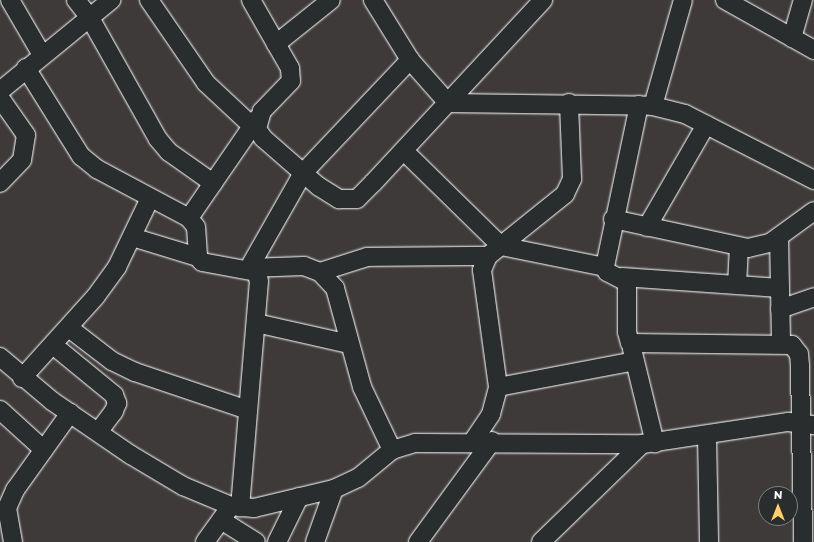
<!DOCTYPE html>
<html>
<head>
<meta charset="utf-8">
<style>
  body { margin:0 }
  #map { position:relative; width:814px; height:542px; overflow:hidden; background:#3d3a39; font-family:"Playpen Sans",sans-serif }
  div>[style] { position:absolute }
  .roads { filter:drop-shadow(0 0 1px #fff) drop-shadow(0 0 1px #fff) }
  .minor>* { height:18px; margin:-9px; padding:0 9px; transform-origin:9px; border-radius:9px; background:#2a2d2e }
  span { translate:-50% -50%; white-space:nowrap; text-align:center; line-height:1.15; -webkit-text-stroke:4px #2a2d2e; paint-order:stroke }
  .north { position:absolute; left:758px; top:486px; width:40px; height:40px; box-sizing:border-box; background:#2a2d2e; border:1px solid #7f8182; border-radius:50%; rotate:0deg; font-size:11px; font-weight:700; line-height:16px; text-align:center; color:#fff }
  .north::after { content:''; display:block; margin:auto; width:14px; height:18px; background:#ffd166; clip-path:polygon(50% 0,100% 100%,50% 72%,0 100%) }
</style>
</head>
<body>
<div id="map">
  <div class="roads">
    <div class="minor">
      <div style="left:10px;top:0;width:64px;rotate:59.8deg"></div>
      <div style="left:76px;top:0;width:23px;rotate:52deg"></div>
      <div style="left:90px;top:18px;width:139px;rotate:60.7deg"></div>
      <div style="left:158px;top:139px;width:17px;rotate:50deg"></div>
      <div style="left:169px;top:152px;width:54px;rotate:35.2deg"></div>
      <div style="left:149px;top:0;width:101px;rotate:55.5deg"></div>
      <div style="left:206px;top:83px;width:63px;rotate:43.1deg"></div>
      <div style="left:251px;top:0;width:78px;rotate:60.2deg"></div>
      <div style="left:290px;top:68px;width:13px;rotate:86deg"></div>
      <div style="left:291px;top:81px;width:42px;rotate:134deg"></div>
      <div style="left:262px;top:111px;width:19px;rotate:106deg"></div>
      <div style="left:257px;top:129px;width:11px;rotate:56deg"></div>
      <div style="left:263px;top:138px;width:73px;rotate:41.1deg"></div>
      <div style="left:318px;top:186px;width:25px;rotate:32deg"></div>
      <div style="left:339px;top:199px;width:18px"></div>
      <div style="left:357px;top:199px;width:23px;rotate:-45deg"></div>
      <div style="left:373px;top:183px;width:250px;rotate:-47.1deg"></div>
      <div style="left:373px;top:0;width:70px;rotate:58.3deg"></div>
      <div style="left:410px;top:60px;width:57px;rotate:48.5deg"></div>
      <div style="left:448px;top:103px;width:205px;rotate:0.8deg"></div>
      <div style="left:653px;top:106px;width:33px;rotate:14deg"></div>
      <div style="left:685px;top:114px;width:145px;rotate:27.1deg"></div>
      <div style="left:725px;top:0;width:102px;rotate:29.3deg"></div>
      <div style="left:792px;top:38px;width:40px;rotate:-74deg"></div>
      <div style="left:276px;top:44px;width:70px;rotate:-38.7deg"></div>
      <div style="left:26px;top:68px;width:104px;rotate:58deg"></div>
      <div style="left:81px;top:156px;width:21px;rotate:39deg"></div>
      <div style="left:97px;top:169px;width:104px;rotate:28deg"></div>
      <div style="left:189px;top:218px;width:11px;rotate:52deg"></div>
      <div style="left:196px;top:227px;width:30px;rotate:86deg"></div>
      <div style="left:198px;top:257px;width:6px;rotate:51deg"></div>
      <div style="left:202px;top:262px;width:55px;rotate:10.5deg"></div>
      <div style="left:256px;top:272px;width:9px;rotate:72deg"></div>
      <div style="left:259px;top:281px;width:227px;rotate:94.8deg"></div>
      <div style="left:0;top:91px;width:144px;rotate:-39.3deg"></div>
      <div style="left:0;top:98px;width:45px;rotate:54.9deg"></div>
      <div style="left:26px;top:135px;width:25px;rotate:99deg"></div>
      <div style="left:22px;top:160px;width:32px;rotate:134deg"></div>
      <div style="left:639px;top:105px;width:166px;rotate:101.9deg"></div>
      <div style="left:605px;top:267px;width:5px;rotate:68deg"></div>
      <div style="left:607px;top:272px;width:22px;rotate:27deg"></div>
      <div style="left:627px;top:282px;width:50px;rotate:90deg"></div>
      <div style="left:627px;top:332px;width:11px;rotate:75deg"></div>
      <div style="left:630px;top:343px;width:162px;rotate:0.7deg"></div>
      <div style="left:792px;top:345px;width:11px;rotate:52deg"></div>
      <div style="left:799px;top:354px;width:12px;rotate:85deg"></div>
      <div style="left:800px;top:366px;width:176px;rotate:89deg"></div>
      <div style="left:653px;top:106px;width:110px;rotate:-74.2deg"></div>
      <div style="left:404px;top:151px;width:136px;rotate:44.4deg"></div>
      <div style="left:501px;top:246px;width:106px;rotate:11.4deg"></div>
      <div style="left:189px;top:218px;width:120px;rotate:-55.5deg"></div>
      <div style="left:613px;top:219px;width:138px;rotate:12.1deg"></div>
      <div style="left:748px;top:248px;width:23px;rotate:-13deg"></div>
      <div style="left:770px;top:243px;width:54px;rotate:-36deg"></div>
      <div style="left:647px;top:227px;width:118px;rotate:-60deg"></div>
      <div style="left:132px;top:237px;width:69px;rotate:16.9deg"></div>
      <div style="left:779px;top:237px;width:106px;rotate:88.9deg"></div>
      <div style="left:249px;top:268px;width:55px;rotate:-2.1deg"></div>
      <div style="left:304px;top:266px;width:17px;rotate:21deg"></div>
      <div style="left:320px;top:272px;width:22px;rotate:47deg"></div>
      <div style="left:335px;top:288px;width:103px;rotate:74.7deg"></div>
      <div style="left:362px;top:387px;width:70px;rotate:64.5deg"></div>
      <div style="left:249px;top:268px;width:109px;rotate:-60.4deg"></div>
      <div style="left:303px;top:173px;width:156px;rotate:-46.6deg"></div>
      <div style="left:320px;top:272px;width:49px;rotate:-17.7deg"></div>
      <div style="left:367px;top:257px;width:121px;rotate:-0.5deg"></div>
      <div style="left:622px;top:277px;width:158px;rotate:4deg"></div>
      <div style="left:737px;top:285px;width:38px;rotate:-87deg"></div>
      <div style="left:780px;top:309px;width:36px;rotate:-19deg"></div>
      <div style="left:256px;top:323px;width:95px;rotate:12.7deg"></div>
      <div style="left:69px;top:328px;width:54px;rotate:37.5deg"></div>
      <div style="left:112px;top:361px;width:25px;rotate:26deg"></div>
      <div style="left:135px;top:372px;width:119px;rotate:18.6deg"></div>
      <div style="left:53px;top:345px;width:79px;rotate:39.3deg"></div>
      <div style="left:114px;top:395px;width:9px;rotate:69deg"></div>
      <div style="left:117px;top:403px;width:9px;rotate:111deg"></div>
      <div style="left:114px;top:411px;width:26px;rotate:127deg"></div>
      <div style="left:632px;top:349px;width:97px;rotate:76.3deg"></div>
      <div style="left:0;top:357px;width:68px;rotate:40.2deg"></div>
      <div style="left:52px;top:401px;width:96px;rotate:34.4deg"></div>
      <div style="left:131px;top:455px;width:61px;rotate:30.8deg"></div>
      <div style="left:183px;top:486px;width:52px;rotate:22.6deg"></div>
      <div style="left:231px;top:506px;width:23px;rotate:5deg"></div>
      <div style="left:254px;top:508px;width:82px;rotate:-13.4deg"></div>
      <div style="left:334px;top:489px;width:26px;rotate:-25deg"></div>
      <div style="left:358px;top:478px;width:44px;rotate:-39.5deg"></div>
      <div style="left:392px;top:450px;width:24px;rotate:-17deg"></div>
      <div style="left:415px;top:443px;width:227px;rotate:0.3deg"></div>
      <div style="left:642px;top:444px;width:148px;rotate:-8.6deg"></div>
      <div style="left:788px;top:422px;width:26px;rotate:7deg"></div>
      <div style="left:22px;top:378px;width:110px;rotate:-47.9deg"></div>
      <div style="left:96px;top:296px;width:36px;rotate:-54deg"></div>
      <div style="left:117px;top:267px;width:76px;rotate:-64.4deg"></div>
      <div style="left:498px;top:387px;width:139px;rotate:-10.7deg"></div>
      <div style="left:0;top:410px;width:59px;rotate:42.3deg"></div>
      <div style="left:707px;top:436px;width:106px;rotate:88.9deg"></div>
      <div style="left:473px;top:441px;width:32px;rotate:-56deg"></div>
      <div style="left:491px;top:414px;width:28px;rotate:-75deg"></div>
      <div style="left:498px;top:387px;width:118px;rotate:-97.8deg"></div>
      <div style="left:482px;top:270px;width:15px;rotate:-67deg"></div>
      <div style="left:488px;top:256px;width:99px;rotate:-38.8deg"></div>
      <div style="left:565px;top:194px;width:17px;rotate:-65deg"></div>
      <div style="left:572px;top:179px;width:76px;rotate:-92.3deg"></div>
      <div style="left:221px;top:520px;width:41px;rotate:32.2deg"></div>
      <div style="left:13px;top:542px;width:35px;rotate:-100deg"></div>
      <div style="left:7px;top:508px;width:20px;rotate:-66deg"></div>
      <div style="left:15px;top:490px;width:95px;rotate:-54.5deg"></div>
      <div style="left:205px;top:542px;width:44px;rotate:-54.2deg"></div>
      <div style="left:277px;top:542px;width:50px;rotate:-63.9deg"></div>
      <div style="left:315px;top:542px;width:56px;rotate:-70.3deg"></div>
      <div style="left:418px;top:542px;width:125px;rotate:-53.8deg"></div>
      <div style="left:541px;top:542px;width:141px;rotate:-44.1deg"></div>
    </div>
  </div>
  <div class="north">N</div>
</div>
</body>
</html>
